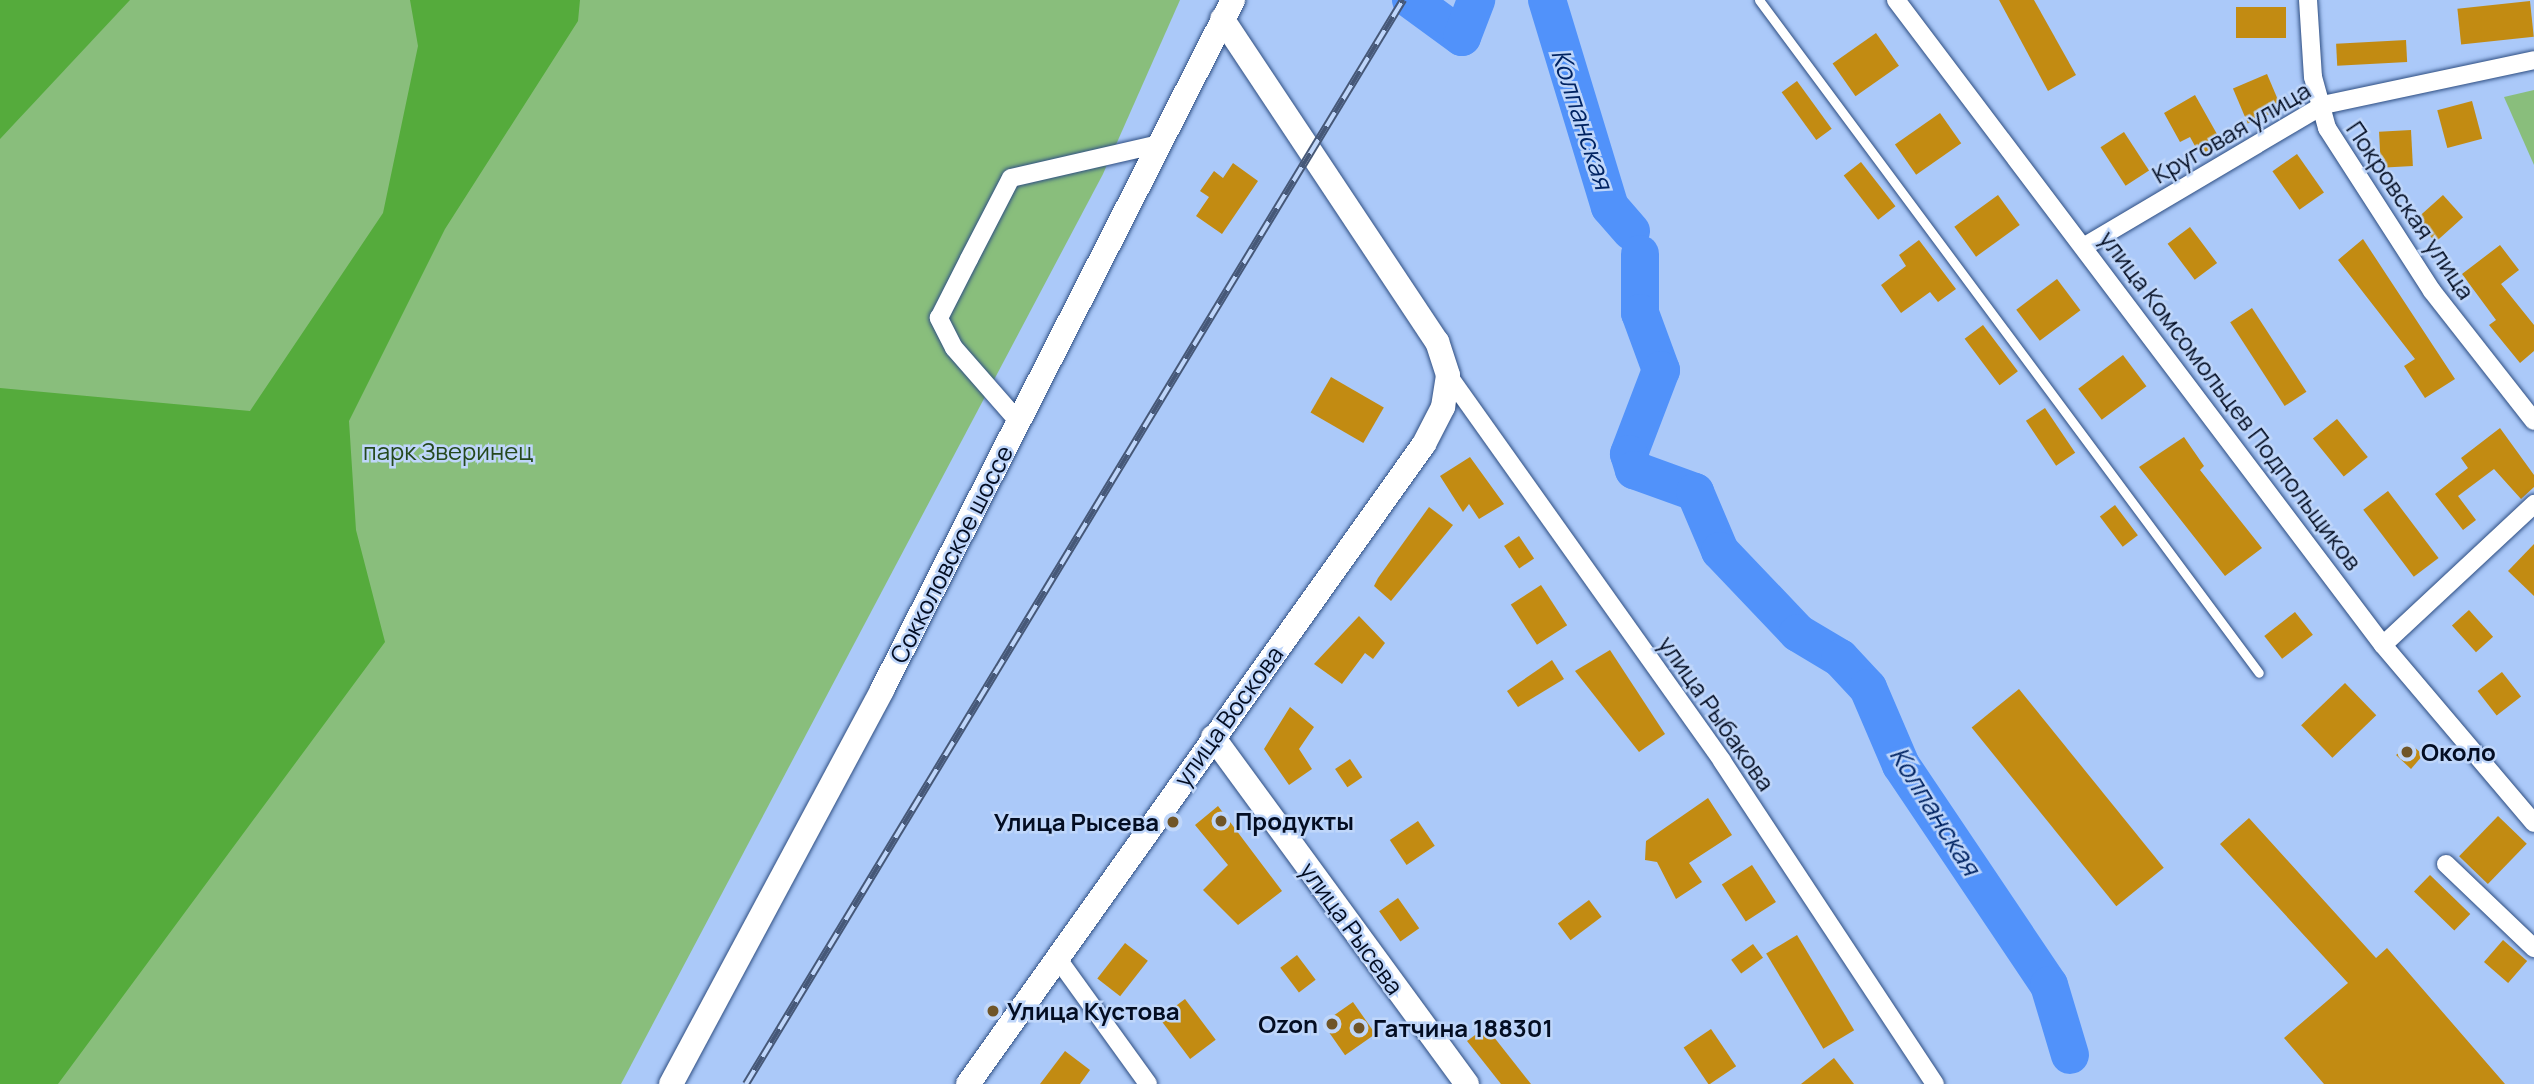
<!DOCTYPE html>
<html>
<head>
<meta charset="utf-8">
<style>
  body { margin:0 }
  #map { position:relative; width:2534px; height:1084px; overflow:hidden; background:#abc9f9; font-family:Manrope,sans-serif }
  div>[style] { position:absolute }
  .green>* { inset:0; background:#89be7c }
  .forest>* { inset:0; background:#55ab3c }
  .river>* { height:38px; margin:-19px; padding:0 19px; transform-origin:19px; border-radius:19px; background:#5192fa }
  .building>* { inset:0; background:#c28b12; transform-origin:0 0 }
  .roads { filter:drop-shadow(0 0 2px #2e4e82) drop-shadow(0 0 2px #2e4e82) }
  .lane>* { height:9px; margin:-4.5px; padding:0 4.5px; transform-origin:4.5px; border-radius:4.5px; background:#fff }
  .street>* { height:18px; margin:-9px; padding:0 9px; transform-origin:9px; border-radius:9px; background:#fff }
  .secondary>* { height:24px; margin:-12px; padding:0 12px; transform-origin:12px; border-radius:12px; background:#fff }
  .rail>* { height:8px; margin-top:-4px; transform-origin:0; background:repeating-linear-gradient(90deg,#bfd6fa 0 16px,#465878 0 32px); box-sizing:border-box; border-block:2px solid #465878 }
  .dots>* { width:19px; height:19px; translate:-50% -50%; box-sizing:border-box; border:4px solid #bfd6fa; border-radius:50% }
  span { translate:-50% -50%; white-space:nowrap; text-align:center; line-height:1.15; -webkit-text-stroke:5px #bfd6fa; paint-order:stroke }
  .street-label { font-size:24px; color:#030d22 }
  .park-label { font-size:24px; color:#25481d }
  .poi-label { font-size:24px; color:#030d22; font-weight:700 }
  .left { translate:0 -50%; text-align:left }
  .right { translate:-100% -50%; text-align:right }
  .water-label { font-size:26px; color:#002362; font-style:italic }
</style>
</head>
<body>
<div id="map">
  <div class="green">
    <div style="clip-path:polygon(0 0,1180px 0,1103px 174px,621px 1084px,0 1084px)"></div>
    <div style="clip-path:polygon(2534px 90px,2534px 165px,2504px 97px)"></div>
  </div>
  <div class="forest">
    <div style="clip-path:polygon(0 0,130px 0,0 139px)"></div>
    <div style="clip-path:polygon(410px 0,580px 0,578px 21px,445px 229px,349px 421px,356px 530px,385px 642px,58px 1084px,0 1084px,0 388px,250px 411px,383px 213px,418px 46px)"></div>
  </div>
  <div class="river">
    <div style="left:1411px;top:0;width:63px;rotate:36deg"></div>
    <div style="left:1462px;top:37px;width:40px;rotate:-69deg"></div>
    <div style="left:1547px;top:0;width:216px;rotate:73.1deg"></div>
    <div style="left:1610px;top:207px;width:32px;rotate:49deg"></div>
    <div style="left:1640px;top:254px;width:59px;rotate:90deg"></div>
    <div style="left:1640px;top:313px;width:61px;rotate:69.8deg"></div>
    <div style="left:1661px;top:370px;width:90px;rotate:110.9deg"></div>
    <div style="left:1629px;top:454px;width:17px;rotate:73deg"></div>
    <div style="left:1634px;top:470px;width:65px;rotate:19.8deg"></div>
    <div style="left:1695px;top:492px;width:64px;rotate:67deg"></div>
    <div style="left:1720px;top:551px;width:113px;rotate:46.4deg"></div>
    <div style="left:1798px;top:633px;width:49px;rotate:30.8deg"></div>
    <div style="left:1840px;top:658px;width:41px;rotate:47deg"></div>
    <div style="left:1868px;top:688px;width:84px;rotate:66.8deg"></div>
    <div style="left:1901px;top:765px;width:265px;rotate:56.1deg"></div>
    <div style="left:2049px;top:985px;width:73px;rotate:73.3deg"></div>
  </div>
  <div class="building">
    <div style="clip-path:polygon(1999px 0,2034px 0,2076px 75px,2048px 91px)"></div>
    <div style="left:2530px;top:1px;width:36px;height:73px;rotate:84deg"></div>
    <div style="left:2236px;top:7px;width:50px;height:31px"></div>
    <div style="left:1876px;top:33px;width:40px;height:53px;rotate:55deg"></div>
    <div style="left:2406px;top:40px;width:22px;height:70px;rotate:87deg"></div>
    <div style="left:2267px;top:74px;width:38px;height:37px;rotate:67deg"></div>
    <div style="left:1797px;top:81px;width:59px;height:19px;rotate:54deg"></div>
    <div style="clip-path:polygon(2195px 95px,2222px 143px,2200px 155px,2190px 137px,2180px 142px,2164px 113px)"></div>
    <div style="left:2472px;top:101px;width:39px;height:36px;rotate:75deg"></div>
    <div style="left:1940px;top:113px;width:37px;height:55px;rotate:55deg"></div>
    <div style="left:2411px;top:130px;width:36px;height:32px;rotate:87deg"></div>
    <div style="left:2124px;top:132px;width:46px;height:28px;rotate:57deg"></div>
    <div style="left:2297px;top:154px;width:47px;height:30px;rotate:55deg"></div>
    <div style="left:1861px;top:162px;width:56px;height:22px;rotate:52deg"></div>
    <div style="clip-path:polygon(1233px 163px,1258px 181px,1222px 234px,1196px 216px,1209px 197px,1200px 191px,1214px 171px,1223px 178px)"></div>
    <div style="left:1998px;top:195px;width:37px;height:54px;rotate:54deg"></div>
    <div style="left:2443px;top:195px;width:30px;height:37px;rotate:48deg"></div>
    <div style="left:2190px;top:227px;width:45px;height:28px;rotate:53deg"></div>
    <div style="clip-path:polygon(2363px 239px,2455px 379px,2425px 398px,2404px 366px,2415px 359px,2338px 260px)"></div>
    <div style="clip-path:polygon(1919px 240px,1956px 289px,1938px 302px,1930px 292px,1901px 313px,1881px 285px,1906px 266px,1899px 255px)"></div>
    <div style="clip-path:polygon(2500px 245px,2519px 270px,2501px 284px,2534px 325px,2534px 351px,2520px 363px,2489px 325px,2496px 320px,2462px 274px)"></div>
    <div style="left:2057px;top:279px;width:39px;height:51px;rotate:53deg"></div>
    <div style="left:2252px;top:308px;width:100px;height:26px;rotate:57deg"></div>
    <div style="left:1983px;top:325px;width:58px;height:23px;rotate:53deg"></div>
    <div style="left:2123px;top:355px;width:39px;height:56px;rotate:53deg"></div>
    <div style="left:1331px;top:377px;width:61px;height:41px;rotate:30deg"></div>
    <div style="left:2045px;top:408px;width:54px;height:23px;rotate:56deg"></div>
    <div style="left:2337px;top:419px;width:49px;height:31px;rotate:51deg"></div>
    <div style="clip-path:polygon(2500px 428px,2534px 475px,2534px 487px,2521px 499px,2494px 469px,2458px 496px,2476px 520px,2463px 530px,2435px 494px,2468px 468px,2461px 458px)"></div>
    <div style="clip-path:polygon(2184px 437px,2204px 466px,2200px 470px,2262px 548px,2225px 576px,2139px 467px)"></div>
    <div style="clip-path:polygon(1470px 457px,1504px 504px,1479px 519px,1469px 504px,1463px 512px,1440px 476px)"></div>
    <div style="left:2388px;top:491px;width:84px;height:31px;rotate:53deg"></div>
    <div style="left:2115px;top:505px;width:38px;height:19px;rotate:53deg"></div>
    <div style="clip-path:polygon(1429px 507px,1453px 525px,1391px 601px,1374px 586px,1378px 578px)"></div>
    <div style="left:1519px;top:536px;width:27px;height:18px;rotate:56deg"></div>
    <div style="clip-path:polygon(2534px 544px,2534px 596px,2508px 571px)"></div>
    <div style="left:1541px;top:585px;width:48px;height:36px;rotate:57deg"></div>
    <div style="left:2469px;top:610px;width:36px;height:23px;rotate:48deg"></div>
    <div style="left:2295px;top:612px;width:29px;height:39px;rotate:52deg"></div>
    <div style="clip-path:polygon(1359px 616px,1385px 643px,1373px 659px,1365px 653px,1342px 684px,1314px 664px)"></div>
    <div style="clip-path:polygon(1610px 650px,1665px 734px,1639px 752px,1575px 671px)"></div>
    <div style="clip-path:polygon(1552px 660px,1564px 679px,1518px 707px,1507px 691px)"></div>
    <div style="left:2502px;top:672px;width:31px;height:31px;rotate:52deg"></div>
    <div style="left:2345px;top:683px;width:45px;height:61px;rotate:46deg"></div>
    <div style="left:2019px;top:689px;width:230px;height:61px;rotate:51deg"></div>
    <div style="clip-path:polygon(1290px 707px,1314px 727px,1299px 749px,1312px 769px,1289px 785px,1264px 749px)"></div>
    <div style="clip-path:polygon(2411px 744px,2423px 755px,2411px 769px,2396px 755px)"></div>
    <div style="left:1350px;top:759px;width:22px;height:18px;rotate:56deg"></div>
    <div style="clip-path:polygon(1708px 798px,1732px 835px,1689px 863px,1702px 882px,1676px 899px,1657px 862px,1645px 860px,1646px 841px)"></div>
    <div style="clip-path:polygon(1218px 806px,1282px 891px,1238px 925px,1203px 890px,1228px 865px,1195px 825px)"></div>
    <div style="left:2498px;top:816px;width:40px;height:56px;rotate:44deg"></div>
    <div style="clip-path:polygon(2249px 818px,2376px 958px,2387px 948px,2505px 1084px,2324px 1084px,2284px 1038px,2348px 983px,2220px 844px)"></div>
    <div style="left:1418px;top:821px;width:30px;height:34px;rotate:56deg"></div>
    <div style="left:1752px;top:865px;width:44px;height:36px;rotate:57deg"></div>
    <div style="left:2430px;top:875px;width:56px;height:23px;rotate:44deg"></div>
    <div style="left:1398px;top:898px;width:37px;height:23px;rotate:55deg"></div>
    <div style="left:1589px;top:900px;width:21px;height:39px;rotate:53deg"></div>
    <div style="left:1797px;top:935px;width:111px;height:36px;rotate:59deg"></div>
    <div style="left:2503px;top:940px;width:32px;height:29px;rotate:41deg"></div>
    <div style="left:1125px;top:943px;width:29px;height:45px;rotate:38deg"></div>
    <div style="left:1753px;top:944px;width:17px;height:27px;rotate:54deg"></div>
    <div style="left:1297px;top:955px;width:31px;height:21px;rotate:53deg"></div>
    <div style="left:1185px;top:999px;width:51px;height:32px;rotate:53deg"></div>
    <div style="left:1353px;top:1002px;width:39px;height:37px;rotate:55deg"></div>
    <div style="clip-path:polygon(1486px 1027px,1531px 1084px,1501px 1084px,1467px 1041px)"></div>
    <div style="left:1711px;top:1029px;width:45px;height:33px;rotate:56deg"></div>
    <div style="clip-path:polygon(1065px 1051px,1090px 1070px,1080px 1084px,1040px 1084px)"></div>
    <div style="clip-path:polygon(1834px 1058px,1854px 1084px,1801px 1084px)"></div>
  </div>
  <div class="roads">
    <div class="lane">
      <div style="left:1759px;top:0;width:838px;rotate:53.39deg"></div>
    </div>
    <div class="street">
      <div style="left:1896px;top:0;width:808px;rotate:52.95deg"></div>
      <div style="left:2383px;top:645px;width:233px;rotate:49.7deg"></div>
      <div style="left:2308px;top:0;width:77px;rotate:86.3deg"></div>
      <div style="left:2313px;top:77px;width:53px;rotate:74.6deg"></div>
      <div style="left:2327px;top:128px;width:194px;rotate:57.2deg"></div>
      <div style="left:2432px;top:291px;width:165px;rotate:51.9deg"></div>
      <div style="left:2085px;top:246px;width:277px;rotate:-30.6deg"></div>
      <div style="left:2323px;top:105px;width:216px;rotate:-12deg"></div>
      <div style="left:1448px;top:375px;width:473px;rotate:54.6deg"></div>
      <div style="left:1722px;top:761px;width:387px;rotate:56.6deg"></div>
      <div style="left:1018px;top:421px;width:97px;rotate:-131.2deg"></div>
      <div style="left:954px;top:348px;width:34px;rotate:-117deg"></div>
      <div style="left:939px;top:318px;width:66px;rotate:-63deg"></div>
      <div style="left:969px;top:259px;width:91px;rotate:-62.6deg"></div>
      <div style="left:1011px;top:178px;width:153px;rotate:-12.9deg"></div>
      <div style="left:2383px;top:645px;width:207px;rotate:-43deg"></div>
      <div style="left:2446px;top:864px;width:122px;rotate:43.7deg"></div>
      <div style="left:1058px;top:959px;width:154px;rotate:54.2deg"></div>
    </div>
    <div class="secondary">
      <div style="left:1213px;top:737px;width:430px;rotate:53.8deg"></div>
      <div style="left:671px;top:1084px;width:447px;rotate:-61.8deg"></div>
      <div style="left:882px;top:690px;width:774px;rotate:-63.04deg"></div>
      <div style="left:968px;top:1084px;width:786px;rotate:-54.53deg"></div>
      <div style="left:1424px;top:444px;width:42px;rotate:-62.8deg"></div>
      <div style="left:1443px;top:407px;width:32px;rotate:-81deg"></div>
      <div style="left:1448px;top:375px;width:35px;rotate:-108deg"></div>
      <div style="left:1437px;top:342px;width:388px;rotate:-123.6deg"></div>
    </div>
  </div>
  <div class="rail">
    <div style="left:746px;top:1084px;width:1268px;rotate:-58.78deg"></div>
  </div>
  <div class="dots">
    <div style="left:2407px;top:752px;background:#705527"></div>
    <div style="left:1221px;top:821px;background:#705527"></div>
    <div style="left:1173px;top:822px;background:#705527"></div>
    <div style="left:993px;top:1011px;background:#705527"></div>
    <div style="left:1332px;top:1024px;background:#705527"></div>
    <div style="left:1359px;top:1028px;background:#705527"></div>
  </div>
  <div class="street-label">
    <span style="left:2231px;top:132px;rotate:-30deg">Круговая улица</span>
    <span style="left:2411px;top:210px;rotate:56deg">Покровская улица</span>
    <span style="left:2231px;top:400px;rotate:53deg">улица Комсомольцев Подпольщиков</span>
    <span style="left:951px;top:554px;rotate:-63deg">Сокколовское шоссе</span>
    <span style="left:1717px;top:713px;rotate:55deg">улица Рыбакова</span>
    <span style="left:1228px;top:716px;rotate:-54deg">улица Воскова</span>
    <span style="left:1352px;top:928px;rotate:54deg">улица Рысева</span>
  </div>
  <div class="park-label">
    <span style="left:448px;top:451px">парк Зверинец</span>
  </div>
  <div class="poi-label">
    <span class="left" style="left:2421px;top:752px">Около</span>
    <span class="left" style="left:1235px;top:821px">Продукты</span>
    <span class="right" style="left:1159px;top:822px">Улица Рысева</span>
    <span class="left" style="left:1007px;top:1011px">Улица Кустова</span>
    <span class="right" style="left:1318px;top:1024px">Ozon</span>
    <span class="left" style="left:1373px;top:1028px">Гатчина 188301</span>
  </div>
  <div class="water-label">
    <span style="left:1582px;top:119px;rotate:72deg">Колпанская</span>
    <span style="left:1935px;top:811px;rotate:58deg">Колпанская</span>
  </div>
</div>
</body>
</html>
